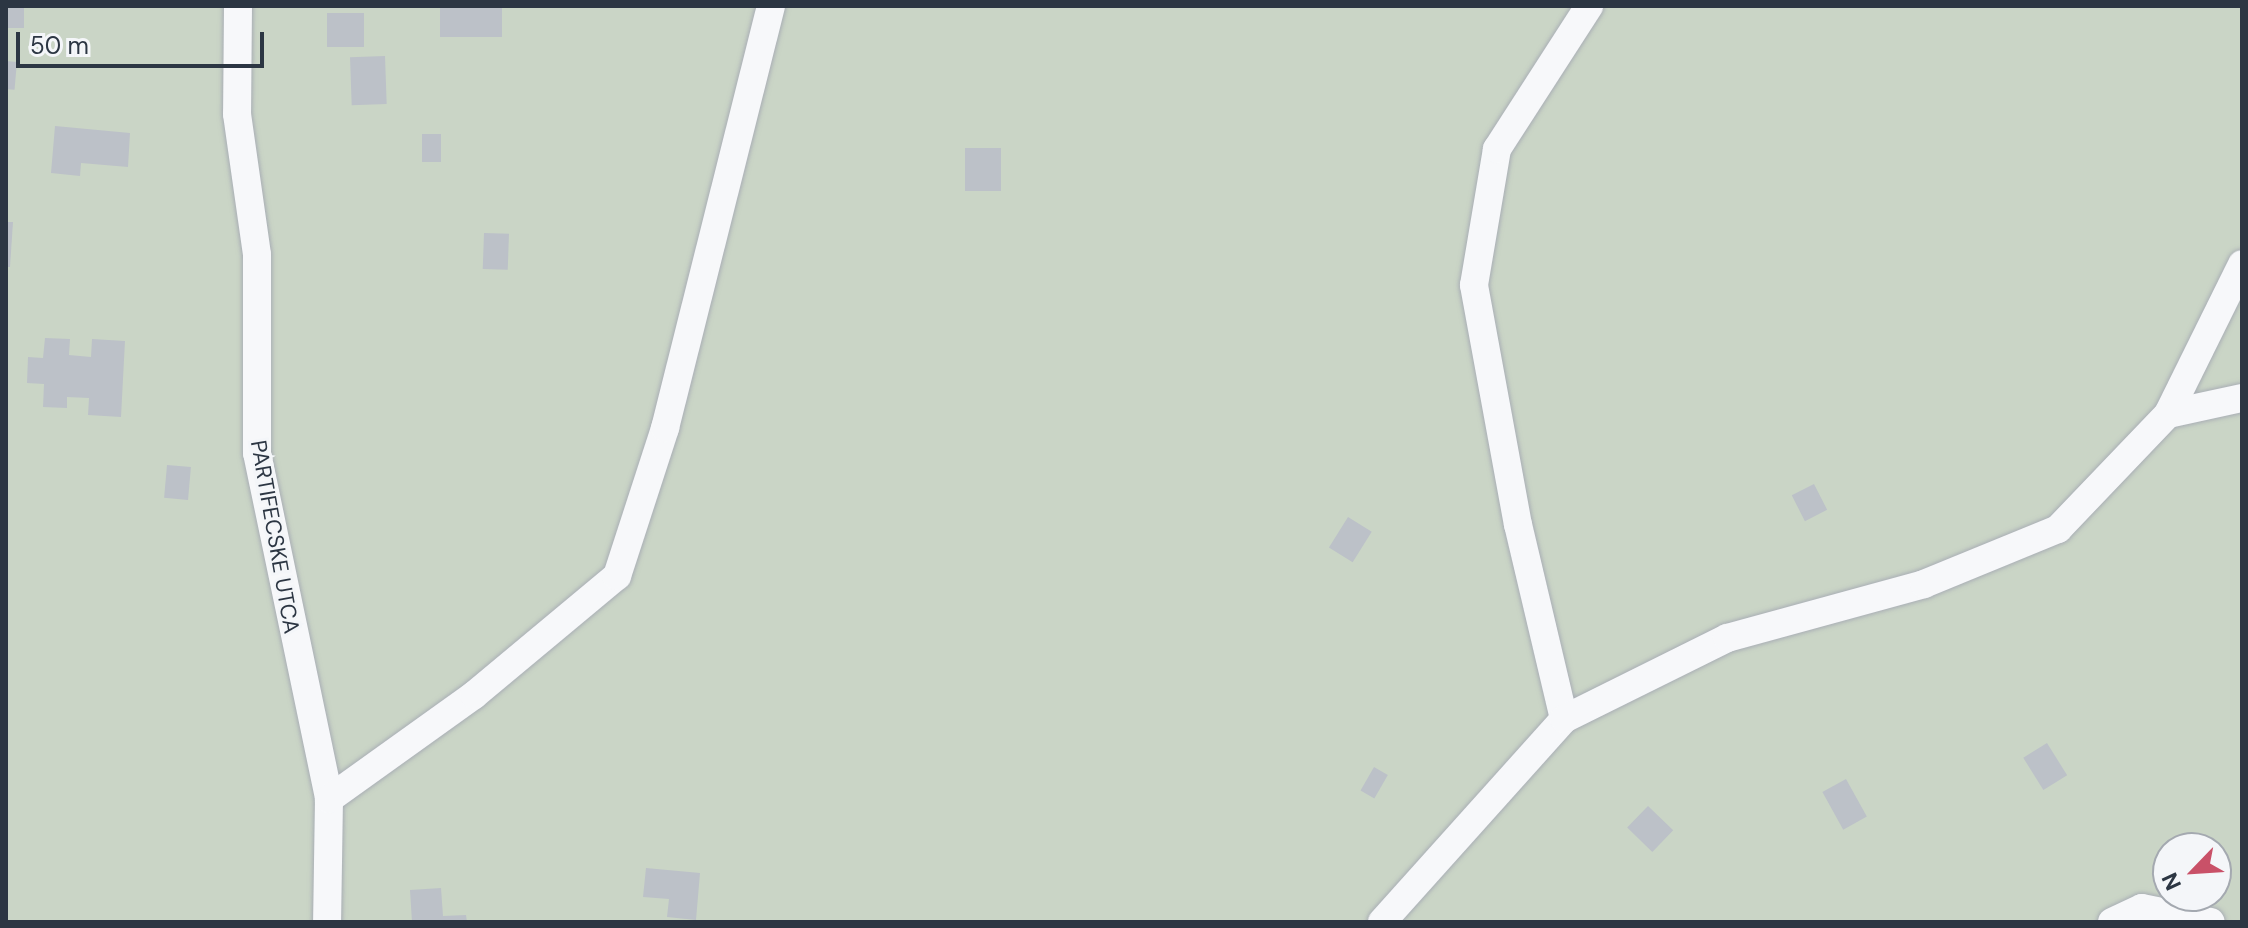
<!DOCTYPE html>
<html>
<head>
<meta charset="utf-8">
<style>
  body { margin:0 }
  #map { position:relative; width:2248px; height:928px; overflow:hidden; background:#e4e7eb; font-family:"DM Sans",sans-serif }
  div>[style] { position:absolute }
  .green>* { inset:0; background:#cad5c6 }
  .building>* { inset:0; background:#bcc1c8; transform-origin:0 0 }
  .roads { filter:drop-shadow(0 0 2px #a9aeb5) drop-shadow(0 0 2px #a9aeb5) }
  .street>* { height:28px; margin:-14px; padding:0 14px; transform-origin:14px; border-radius:14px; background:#f7f8fa }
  span { translate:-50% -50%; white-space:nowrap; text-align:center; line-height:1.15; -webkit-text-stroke:6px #f4f6f9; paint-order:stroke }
  .street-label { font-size:22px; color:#2c3643 }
  .frame { position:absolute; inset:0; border:8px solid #2c3643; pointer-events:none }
  .north { position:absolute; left:2152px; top:832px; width:80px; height:80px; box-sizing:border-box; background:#f4f6f9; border:2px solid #a4a9b0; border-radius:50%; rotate:245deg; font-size:22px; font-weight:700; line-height:32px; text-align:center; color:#2c3643 }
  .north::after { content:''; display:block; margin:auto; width:28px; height:36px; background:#c95168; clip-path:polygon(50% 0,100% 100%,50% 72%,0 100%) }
  .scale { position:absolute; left:16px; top:32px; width:248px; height:36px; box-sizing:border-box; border:4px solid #2c3643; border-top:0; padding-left:10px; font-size:24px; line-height:28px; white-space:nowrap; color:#2c3643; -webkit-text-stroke:6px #f4f6f9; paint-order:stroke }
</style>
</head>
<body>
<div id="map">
  <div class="green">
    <div style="clip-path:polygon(evenodd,6px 6px,2242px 6px,2242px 922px,6px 922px,6px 6px,2168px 848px,2216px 848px,2216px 896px,2168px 896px,2168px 848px)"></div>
  </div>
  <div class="building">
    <div style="left:6px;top:6px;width:18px;height:22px"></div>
    <div style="left:440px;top:6px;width:62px;height:31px"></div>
    <div style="left:327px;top:13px;width:37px;height:34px"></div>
    <div style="left:385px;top:56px;width:48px;height:35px;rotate:88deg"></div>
    <div style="left:6px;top:61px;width:11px;height:28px;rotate:5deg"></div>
    <div style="clip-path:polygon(55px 126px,130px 133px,128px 167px,81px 163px,80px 176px,51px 173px)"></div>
    <div style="left:422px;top:134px;width:19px;height:28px"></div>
    <div style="left:965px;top:148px;width:36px;height:43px"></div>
    <div style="clip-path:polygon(6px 222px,13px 222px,10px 267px,6px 267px)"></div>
    <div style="left:484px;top:233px;width:25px;height:36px;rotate:2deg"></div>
    <div style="clip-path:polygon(45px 338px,70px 339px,69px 355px,91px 357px,92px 339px,125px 341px,121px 417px,88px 415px,89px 398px,67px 397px,67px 408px,43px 407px,44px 384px,27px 383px,28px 357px,43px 358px)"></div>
    <div style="left:167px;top:465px;width:24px;height:33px;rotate:5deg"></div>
    <div style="left:1814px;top:484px;width:29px;height:25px;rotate:63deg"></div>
    <div style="left:1348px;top:517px;width:28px;height:36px;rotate:32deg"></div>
    <div style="left:2047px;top:743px;width:38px;height:28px;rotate:58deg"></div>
    <div style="left:1374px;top:767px;width:16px;height:27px;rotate:30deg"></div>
    <div style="left:1846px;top:779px;width:43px;height:27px;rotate:61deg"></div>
    <div style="left:1648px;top:806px;width:35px;height:30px;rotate:44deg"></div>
    <div style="clip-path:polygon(646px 868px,700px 873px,696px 920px,667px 917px,669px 899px,643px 897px)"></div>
    <div style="clip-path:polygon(441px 888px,443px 916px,466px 915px,467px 922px,412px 922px,410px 890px)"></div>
  </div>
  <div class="roads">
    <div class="street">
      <div style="left:238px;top:6px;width:108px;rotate:90.5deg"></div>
      <div style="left:237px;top:114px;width:142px;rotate:81.9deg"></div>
      <div style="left:257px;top:255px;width:198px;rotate:90deg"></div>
      <div style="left:257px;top:453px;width:353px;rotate:78.2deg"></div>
      <div style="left:329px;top:799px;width:123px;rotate:90.9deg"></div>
      <div style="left:2168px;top:414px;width:167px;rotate:-63.7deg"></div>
      <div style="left:1564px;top:719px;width:199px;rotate:-103.3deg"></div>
      <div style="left:1518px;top:525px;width:244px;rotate:-100.4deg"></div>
      <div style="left:1474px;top:285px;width:138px;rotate:-80.4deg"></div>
      <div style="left:1497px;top:149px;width:170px;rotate:-57.2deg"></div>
      <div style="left:329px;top:799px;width:178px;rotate:-35.6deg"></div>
      <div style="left:474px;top:695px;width:186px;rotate:-39.8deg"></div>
      <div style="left:617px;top:576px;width:156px;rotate:-72deg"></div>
      <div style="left:665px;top:428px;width:435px;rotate:-75.9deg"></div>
      <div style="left:1382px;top:922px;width:273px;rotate:-48.1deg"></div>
      <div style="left:1564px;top:719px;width:182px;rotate:-26.4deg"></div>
      <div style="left:1727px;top:638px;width:204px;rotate:-15.3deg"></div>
      <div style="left:1924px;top:584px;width:145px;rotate:-22.3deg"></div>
      <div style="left:2058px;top:529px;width:159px;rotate:-46.3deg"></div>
      <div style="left:2168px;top:414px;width:76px;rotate:-12.2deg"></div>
      <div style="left:2112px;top:922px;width:33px;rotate:-25deg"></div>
      <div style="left:2142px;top:908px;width:70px;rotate:11.5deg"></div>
    </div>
  </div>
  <div class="street-label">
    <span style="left:275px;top:537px;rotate:80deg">PARTIFECSKE UTCA</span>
  </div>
  <div class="frame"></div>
  <div class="north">N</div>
  <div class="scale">50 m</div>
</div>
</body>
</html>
